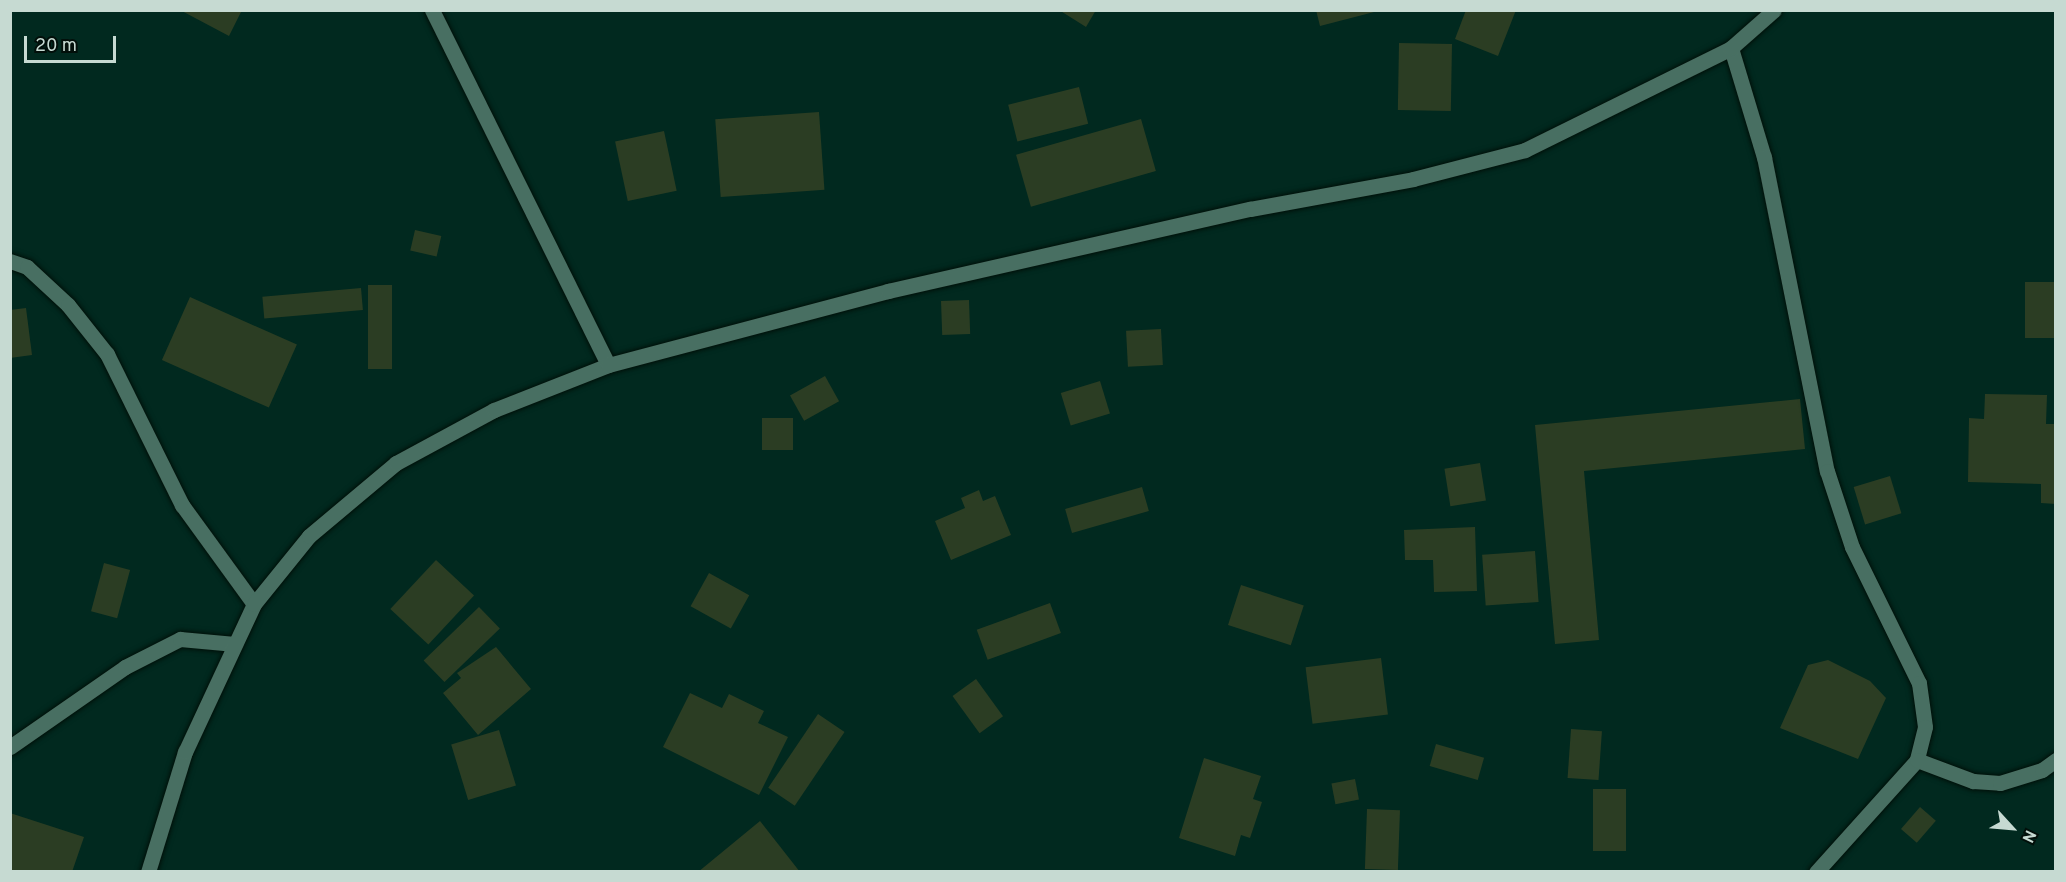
<!DOCTYPE html>
<html>
<head>
<meta charset="utf-8">
<style>
  body { margin:0 }
  #map { position:relative; width:2066px; height:882px; overflow:hidden; background:#01291f; font-family:Overpass,sans-serif }
  div>[style] { position:absolute }
  .building>* { inset:0; background:#2b3d23; transform-origin:0 0 }
  .roads { filter:drop-shadow(0 0 2px #001009) drop-shadow(0 0 2px #001009) }
  .street>* { height:15px; margin:-7.5px; padding:0 7.5px; transform-origin:7.5px; border-radius:7.5px; background:#486f62 }
  .secondary>* { height:15px; margin:-7.5px; padding:0 7.5px; transform-origin:7.5px; border-radius:7.5px; background:#486f62 }
  span { translate:-50% -50%; white-space:nowrap; text-align:center; line-height:1.15; -webkit-text-stroke:4.5px #020f0a; paint-order:stroke }
  .frame { position:absolute; inset:0; border:12px solid #c6dad2; pointer-events:none }
  .north { position:absolute; left:1982px; top:798px; width:60px; height:60px; -webkit-text-stroke:4px #020f0a; paint-order:stroke; rotate:116deg; font-size:16px; font-weight:700; line-height:24px; text-align:center; color:#c6dad2 }
  .north::after { content:''; display:block; margin:auto; width:21px; height:27px; background:#c6dad2; clip-path:polygon(50% 0,100% 100%,50% 72%,0 100%) }
  .scale { position:absolute; left:24px; top:36px; width:92px; height:27px; box-sizing:border-box; border:3px solid #c6dad2; border-top:0; padding-left:8px; font-size:18px; line-height:21px; white-space:nowrap; color:#c6dad2; -webkit-text-stroke:4px #020f0a; paint-order:stroke }
</style>
</head>
<body>
<div id="map">
  <div class="building">
    <div style="clip-path:polygon(180px 10px,242px 10px,229px 36px)"></div>
    <div style="clip-path:polygon(1059px 10px,1096px 10px,1086px 27px)"></div>
    <div style="clip-path:polygon(1316px 10px,1378px 10px,1378px 11px,1320px 26px)"></div>
    <div style="clip-path:polygon(1466px 10px,1516px 10px,1498px 56px,1455px 39px)"></div>
    <div style="left:1399px;top:43px;width:53px;height:67px;rotate:1deg"></div>
    <div style="left:1079px;top:87px;width:38px;height:73px;rotate:76deg"></div>
    <div style="left:819px;top:112px;width:78px;height:104px;rotate:86deg"></div>
    <div style="left:1141px;top:119px;width:54px;height:130px;rotate:74deg"></div>
    <div style="left:664px;top:131px;width:61px;height:50px;rotate:78deg"></div>
    <div style="left:415px;top:230px;width:27px;height:21px;rotate:13deg"></div>
    <div style="left:2025px;top:282px;width:31px;height:56px"></div>
    <div style="left:368px;top:285px;width:24px;height:84px"></div>
    <div style="left:361px;top:288px;width:22px;height:99px;rotate:85deg"></div>
    <div style="left:190px;top:297px;width:117px;height:69px;rotate:24deg"></div>
    <div style="left:969px;top:300px;width:34px;height:28px;rotate:88deg"></div>
    <div style="clip-path:polygon(26px 308px,32px 355px,10px 358px,10px 310px)"></div>
    <div style="left:1161px;top:329px;width:36px;height:35px;rotate:87deg"></div>
    <div style="left:825px;top:376px;width:29px;height:40px;rotate:61deg"></div>
    <div style="left:1100px;top:381px;width:34px;height:41px;rotate:73deg"></div>
    <div style="clip-path:polygon(1985px 394px,2047px 395px,2046px 424px,2056px 424px,2056px 504px,2041px 503px,2041px 484px,1968px 482px,1969px 418px,1984px 419px)"></div>
    <div style="clip-path:polygon(1800px 399px,1805px 449px,1584px 471px,1599px 640px,1555px 644px,1535px 425px)"></div>
    <div style="left:793px;top:418px;width:32px;height:31px;rotate:90deg"></div>
    <div style="left:1480px;top:463px;width:38px;height:36px;rotate:81deg"></div>
    <div style="left:1890px;top:476px;width:39px;height:38px;rotate:73deg"></div>
    <div style="left:1142px;top:487px;width:25px;height:80px;rotate:74deg"></div>
    <div style="clip-path:polygon(979px 490px,983px 501px,995px 496px,1011px 535px,951px 560px,935px 521px,965px 508px,961px 498px)"></div>
    <div style="clip-path:polygon(1475px 527px,1477px 591px,1434px 592px,1433px 560px,1405px 560px,1404px 530px)"></div>
    <div style="left:1535px;top:551px;width:51px;height:53px;rotate:86deg"></div>
    <div style="left:436px;top:560px;width:52px;height:67px;rotate:43deg"></div>
    <div style="left:104px;top:563px;width:27px;height:50px;rotate:15deg"></div>
    <div style="left:709px;top:573px;width:46px;height:38px;rotate:29deg"></div>
    <div style="left:1241px;top:585px;width:66px;height:42px;rotate:18deg"></div>
    <div style="left:1050px;top:603px;width:32px;height:78px;rotate:70deg"></div>
    <div style="left:479px;top:607px;width:30px;height:77px;rotate:46deg"></div>
    <div style="clip-path:polygon(496px 647px,531px 689px,478px 735px,443px 693px,461px 678px,457px 673px)"></div>
    <div style="left:1381px;top:658px;width:57px;height:76px;rotate:83deg"></div>
    <div style="clip-path:polygon(1828px 660px,1870px 681px,1886px 698px,1858px 759px,1780px 728px,1808px 665px)"></div>
    <div style="left:976px;top:679px;width:46px;height:29px;rotate:54deg"></div>
    <div style="clip-path:polygon(690px 693px,722px 708px,729px 694px,764px 711px,758px 723px,788px 737px,759px 795px,663px 747px)"></div>
    <div style="left:818px;top:714px;width:32px;height:89px;rotate:34deg"></div>
    <div style="left:1571px;top:729px;width:31px;height:49px;rotate:4deg"></div>
    <div style="left:499px;top:730px;width:58px;height:50px;rotate:73deg"></div>
    <div style="left:1436px;top:744px;width:50px;height:23px;rotate:16deg"></div>
    <div style="clip-path:polygon(1204px 758px,1261px 776px,1253px 799px,1262px 802px,1250px 838px,1241px 835px,1235px 856px,1179px 838px)"></div>
    <div style="left:1355px;top:779px;width:21px;height:24px;rotate:79deg"></div>
    <div style="left:1593px;top:789px;width:33px;height:62px"></div>
    <div style="left:1920px;top:807px;width:21px;height:29px;rotate:41deg"></div>
    <div style="left:1367px;top:809px;width:33px;height:60px;rotate:2deg"></div>
    <div style="clip-path:polygon(10px 813px,84px 837px,72px 872px,10px 872px)"></div>
    <div style="clip-path:polygon(760px 821px,800px 872px,698px 872px)"></div>
  </div>
  <div class="roads">
    <div class="street">
      <div style="left:432px;top:10px;width:396px;rotate:63.6deg"></div>
      <div style="left:1731px;top:48px;width:114px;rotate:73.2deg"></div>
      <div style="left:1764px;top:157px;width:320px;rotate:78.7deg"></div>
      <div style="left:1827px;top:471px;width:80px;rotate:71.8deg"></div>
      <div style="left:1852px;top:547px;width:152px;rotate:63.8deg"></div>
      <div style="left:1919px;top:683px;width:44px;rotate:82.2deg"></div>
      <div style="left:1925px;top:727px;width:34px;rotate:104deg"></div>
      <div style="left:1917px;top:760px;width:151px;rotate:132deg"></div>
      <div style="left:10px;top:261px;width:18px;rotate:19deg"></div>
      <div style="left:27px;top:267px;width:56px;rotate:42.8deg"></div>
      <div style="left:68px;top:305px;width:63px;rotate:51.5deg"></div>
      <div style="left:107px;top:354px;width:169px;rotate:63.6deg"></div>
      <div style="left:182px;top:505px;width:122px;rotate:54deg"></div>
      <div style="left:10px;top:747px;width:140px;rotate:-34.8deg"></div>
      <div style="left:125px;top:667px;width:62px;rotate:-27deg"></div>
      <div style="left:180px;top:639px;width:55px;rotate:5.2deg"></div>
      <div style="left:1917px;top:760px;width:60px;rotate:20.6deg"></div>
      <div style="left:1973px;top:781px;width:27px;rotate:4deg"></div>
      <div style="left:2000px;top:783px;width:44px;rotate:-17.2deg"></div>
      <div style="left:2042px;top:770px;width:17px;rotate:-36deg"></div>
    </div>
    <div class="secondary">
      <div style="left:148px;top:872px;width:126px;rotate:-72.9deg"></div>
      <div style="left:185px;top:752px;width:163px;rotate:-65deg"></div>
      <div style="left:254px;top:604px;width:87px;rotate:-51deg"></div>
      <div style="left:309px;top:536px;width:114px;rotate:-40deg"></div>
      <div style="left:396px;top:463px;width:111px;rotate:-28.4deg"></div>
      <div style="left:494px;top:410px;width:123px;rotate:-21.5deg"></div>
      <div style="left:608px;top:365px;width:290px;rotate:-14.8deg"></div>
      <div style="left:888px;top:291px;width:371px;rotate:-12.8deg"></div>
      <div style="left:1250px;top:209px;width:166px;rotate:-10.4deg"></div>
      <div style="left:1413px;top:179px;width:116px;rotate:-14.5deg"></div>
      <div style="left:1525px;top:150px;width:230px;rotate:-26.3deg"></div>
      <div style="left:1731px;top:48px;width:57px;rotate:-41.5deg"></div>
    </div>
  </div>
  <div class="frame"></div>
  <div class="north">N</div>
  <div class="scale">20 m</div>
</div>
</body>
</html>
